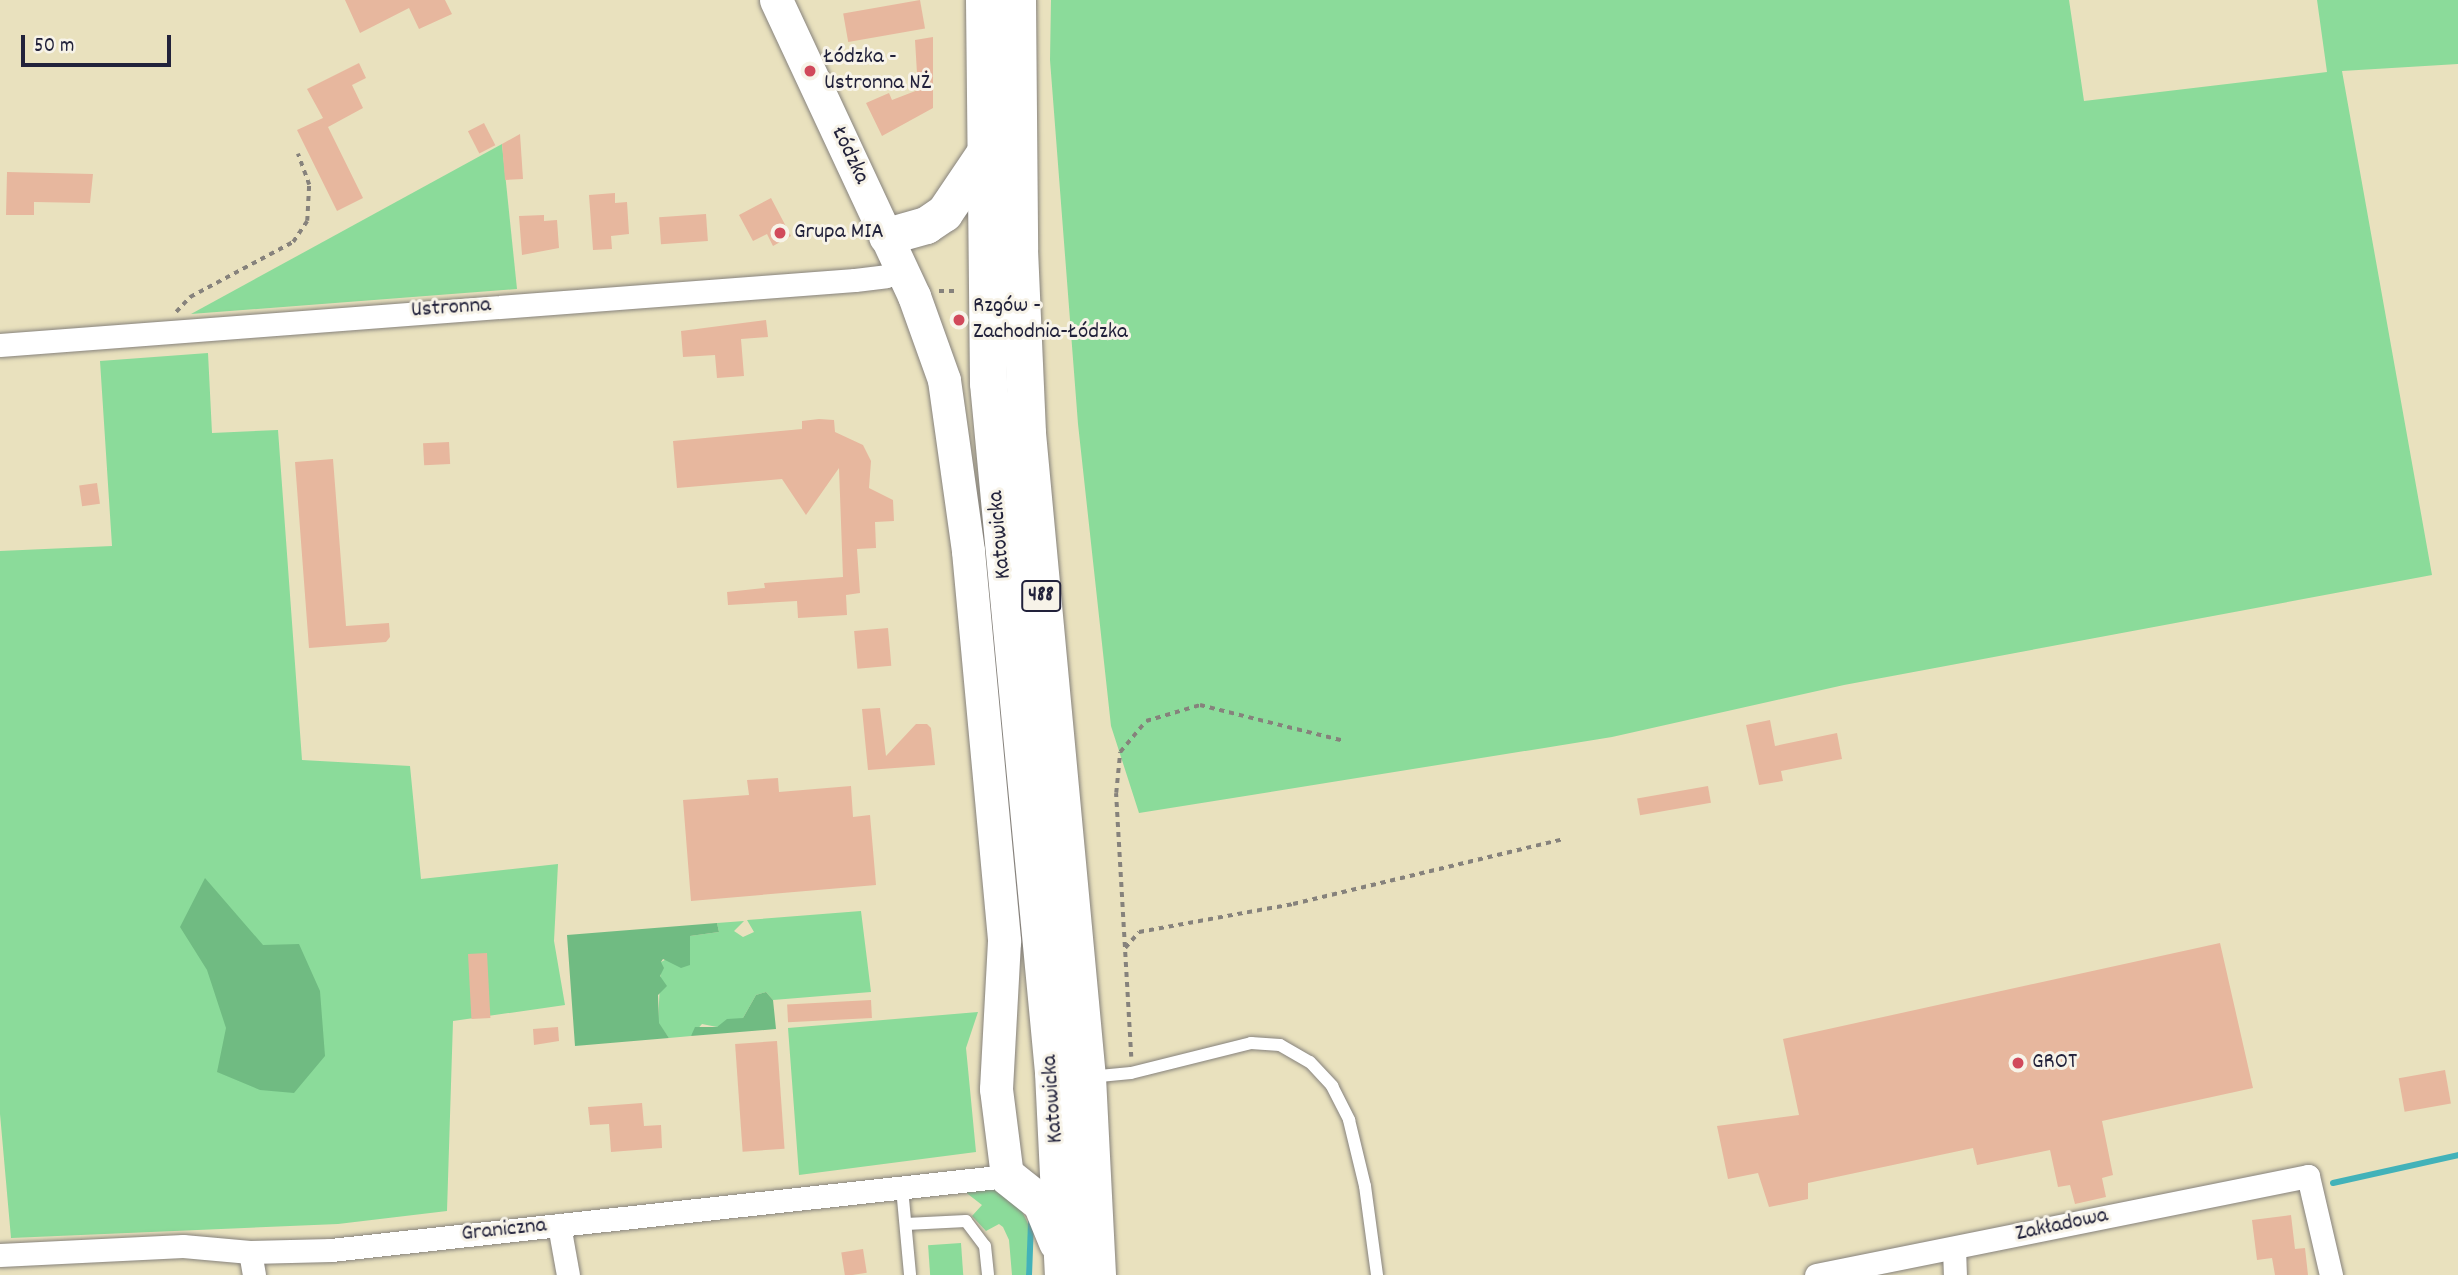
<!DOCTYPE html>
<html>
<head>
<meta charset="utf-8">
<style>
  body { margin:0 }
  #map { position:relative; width:2458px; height:1275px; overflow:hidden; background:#e9e1be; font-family:Dekko,sans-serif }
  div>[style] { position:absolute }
  .green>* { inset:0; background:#8bdb9a; transform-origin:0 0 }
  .forest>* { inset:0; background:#70bb82 }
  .stream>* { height:6px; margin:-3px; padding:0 3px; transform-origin:3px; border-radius:3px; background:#42b2b9 }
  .building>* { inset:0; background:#e7b79e; transform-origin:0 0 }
  .path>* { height:3.5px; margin-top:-1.75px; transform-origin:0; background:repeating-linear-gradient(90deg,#86827c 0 5px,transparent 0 10px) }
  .roads { filter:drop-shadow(0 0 2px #86827c) drop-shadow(0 0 2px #86827c) }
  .lane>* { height:12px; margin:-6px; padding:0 6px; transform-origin:6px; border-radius:6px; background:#fff }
  .street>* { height:23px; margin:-11.5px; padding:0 11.5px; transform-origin:11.5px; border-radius:11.5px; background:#fff }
  .secondary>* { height:33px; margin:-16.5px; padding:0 16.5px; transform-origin:16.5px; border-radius:16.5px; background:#fff }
  .primary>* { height:37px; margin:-18.5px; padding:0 18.5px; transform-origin:18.5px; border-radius:18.5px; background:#fff }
  .dots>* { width:19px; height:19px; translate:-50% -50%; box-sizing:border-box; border:4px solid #f7f3e8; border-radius:50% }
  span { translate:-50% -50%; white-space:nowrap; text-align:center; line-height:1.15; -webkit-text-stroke:6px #f7f3e8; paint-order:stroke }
  .shield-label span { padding:2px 5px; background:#f7f3e8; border:2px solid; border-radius:5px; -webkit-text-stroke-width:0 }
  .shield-label { font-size:21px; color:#22223b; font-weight:700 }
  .poi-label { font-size:23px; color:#22223b }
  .left { translate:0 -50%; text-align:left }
  .street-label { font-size:23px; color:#22223b }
  .scale { position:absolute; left:21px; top:35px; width:150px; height:32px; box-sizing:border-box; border:4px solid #22223b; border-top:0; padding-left:9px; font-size:21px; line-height:24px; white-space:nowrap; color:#22223b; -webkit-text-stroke:5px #f7f3e8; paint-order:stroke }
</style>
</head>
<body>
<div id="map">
  <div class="green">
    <div style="clip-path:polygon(1051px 0,2069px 0,2084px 101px,2327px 72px,2317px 0,2458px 0,2458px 64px,2342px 71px,2432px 575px,1844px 685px,1612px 737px,1139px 813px,1111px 726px,1078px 424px,1050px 60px)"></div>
    <div style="clip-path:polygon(502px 144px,517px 289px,191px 314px)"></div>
    <div style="clip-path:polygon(208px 353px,212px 433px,278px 430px,302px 760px,410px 766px,421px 879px,558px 864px,554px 941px,565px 1005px,453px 1021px,447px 1211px,338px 1224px,11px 1238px,0 1114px,0 551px,112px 546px,100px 361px)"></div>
    <div style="clip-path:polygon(861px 911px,871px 992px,773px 1000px,766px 992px,756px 995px,743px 1018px,717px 1027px,702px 1024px,691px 1036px,669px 1038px,658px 1023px,661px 962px,689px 947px,690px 936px,719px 932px,717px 923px,744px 921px,734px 931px,743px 937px,754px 932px,747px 920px)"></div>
    <div style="clip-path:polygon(978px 1012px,966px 1048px,976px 1152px,799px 1175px,788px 1028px)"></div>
    <div style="clip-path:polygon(987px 1188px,1012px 1190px,1029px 1226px,1026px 1275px,1012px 1275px,1009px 1240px,1003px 1227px,999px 1224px,986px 1231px,972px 1216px,982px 1205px,964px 1191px)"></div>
    <div style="left:961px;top:1243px;width:32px;height:33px;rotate:86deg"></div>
  </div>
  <div class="forest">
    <div style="clip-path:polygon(205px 878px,263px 945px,299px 944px,320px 991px,325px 1056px,294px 1093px,260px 1090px,217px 1072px,226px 1028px,207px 970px,180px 927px)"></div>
    <div style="clip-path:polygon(717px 923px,719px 932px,690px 936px,690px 965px,681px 968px,663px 959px,661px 962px,664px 968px,660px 976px,667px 986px,658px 995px,659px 1023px,669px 1038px,575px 1046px,567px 935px)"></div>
    <div style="clip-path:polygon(766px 992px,773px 1000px,776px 1029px,691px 1036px,695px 1027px,717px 1027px,727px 1019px,743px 1018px,756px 995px)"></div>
  </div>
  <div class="stream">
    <div style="left:2333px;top:1183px;width:128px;rotate:-12.6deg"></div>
    <div style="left:1029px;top:1275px;width:52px;rotate:-87.8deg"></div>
  </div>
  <div class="building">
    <div style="clip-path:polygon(345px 0,445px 0,452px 14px,419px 29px,409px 8px,360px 33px)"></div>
    <div style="left:920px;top:0;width:29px;height:78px;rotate:80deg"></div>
    <div style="clip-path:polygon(933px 37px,933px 108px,882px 136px,866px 103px,889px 93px,892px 100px,918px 90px,915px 40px)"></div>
    <div style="clip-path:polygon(359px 63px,366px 78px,352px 85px,363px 108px,328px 127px,363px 198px,337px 211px,297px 130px,323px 118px,307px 89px)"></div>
    <div style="left:484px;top:123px;width:25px;height:18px;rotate:63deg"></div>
    <div style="clip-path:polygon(520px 134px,523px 179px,505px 180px,502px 144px)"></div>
    <div style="clip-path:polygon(7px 172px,93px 174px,90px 203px,34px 202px,34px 215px,6px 215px)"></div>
    <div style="clip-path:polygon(615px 193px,615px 203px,627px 202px,629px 234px,611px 236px,612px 249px,593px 250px,589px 195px)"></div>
    <div style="clip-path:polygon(771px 198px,791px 236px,773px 246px,767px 234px,753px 241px,739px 215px)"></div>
    <div style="left:706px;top:214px;width:27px;height:47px;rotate:86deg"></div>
    <div style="clip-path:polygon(544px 215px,544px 221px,557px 220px,559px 248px,522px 255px,519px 216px)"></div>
    <div style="clip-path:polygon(766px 320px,768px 337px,741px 339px,744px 376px,717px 378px,715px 355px,683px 357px,681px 331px)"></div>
    <div style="clip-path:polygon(819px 419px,834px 420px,835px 432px,863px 445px,871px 461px,869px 488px,893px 500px,894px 521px,875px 522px,876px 548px,857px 549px,860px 593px,846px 595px,847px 615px,798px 618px,797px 601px,728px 605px,727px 592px,765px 588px,764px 583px,843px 577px,839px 468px,806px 515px,782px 479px,677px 488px,673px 441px,802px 429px,802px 421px)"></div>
    <div style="left:449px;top:442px;width:22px;height:26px;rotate:87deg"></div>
    <div style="clip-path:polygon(333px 459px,346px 626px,389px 623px,390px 637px,386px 642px,309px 648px,295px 462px)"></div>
    <div style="left:97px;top:483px;width:21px;height:18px;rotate:82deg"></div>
    <div style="left:888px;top:628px;width:38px;height:34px;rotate:85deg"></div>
    <div style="clip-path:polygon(880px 708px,886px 756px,916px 724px,927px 724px,931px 728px,935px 765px,868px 770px,862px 709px)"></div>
    <div style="clip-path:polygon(1770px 720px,1775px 746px,1837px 733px,1842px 759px,1781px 771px,1783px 781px,1759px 785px,1746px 725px)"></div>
    <div style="clip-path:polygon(778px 778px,779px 792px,851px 786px,853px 817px,870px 815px,876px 885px,691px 901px,683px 800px,749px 795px,747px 780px)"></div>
    <div style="left:1708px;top:786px;width:17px;height:72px;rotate:80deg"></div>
    <div style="clip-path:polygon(2220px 943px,2253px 1088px,2102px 1121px,2113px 1175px,2102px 1178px,2106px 1197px,2075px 1204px,2070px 1185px,2058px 1187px,2050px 1150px,1977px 1165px,1973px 1148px,1808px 1183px,1808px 1199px,1769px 1207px,1758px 1173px,1728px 1179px,1717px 1126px,1799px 1115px,1783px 1039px)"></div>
    <div style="left:487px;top:953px;width:65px;height:19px;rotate:87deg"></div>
    <div style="left:871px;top:1000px;width:18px;height:84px;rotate:87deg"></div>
    <div style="clip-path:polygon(558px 1027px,559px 1041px,534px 1045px,533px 1029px)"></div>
    <div style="left:777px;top:1041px;width:108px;height:42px;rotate:86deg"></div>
    <div style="left:2445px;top:1070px;width:34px;height:47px;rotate:80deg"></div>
    <div style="clip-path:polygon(642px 1103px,644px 1126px,661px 1125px,662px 1148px,611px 1152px,609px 1124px,590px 1125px,588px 1107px)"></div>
    <div style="clip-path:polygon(2291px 1215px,2295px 1249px,2305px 1248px,2308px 1275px,2275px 1275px,2272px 1258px,2257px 1260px,2252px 1220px)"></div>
    <div style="left:863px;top:1249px;width:24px;height:22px;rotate:81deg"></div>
  </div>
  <div class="path">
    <div style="left:939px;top:291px;width:19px"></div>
    <div style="left:176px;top:312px;width:21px;rotate:-47deg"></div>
    <div style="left:190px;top:297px;width:117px;rotate:-28.1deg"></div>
    <div style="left:293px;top:242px;width:25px;rotate:-56deg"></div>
    <div style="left:307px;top:221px;width:36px;rotate:-87deg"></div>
    <div style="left:309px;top:185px;width:33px;rotate:-110deg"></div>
    <div style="left:1125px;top:948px;width:21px;rotate:-49deg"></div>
    <div style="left:1139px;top:932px;width:157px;rotate:-10.3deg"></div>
    <div style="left:1293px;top:904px;width:278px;rotate:-13.5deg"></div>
    <div style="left:1131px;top:1057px;width:264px;rotate:-93.3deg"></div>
    <div style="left:1116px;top:793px;width:41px;rotate:-84.4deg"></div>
    <div style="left:1120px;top:752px;width:40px;rotate:-50deg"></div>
    <div style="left:1146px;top:721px;width:56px;rotate:-16.5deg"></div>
    <div style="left:1200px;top:705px;width:148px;rotate:14deg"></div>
  </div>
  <div class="roads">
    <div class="lane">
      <div style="left:1089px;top:1077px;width:42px;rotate:-5.4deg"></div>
      <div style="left:1131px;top:1073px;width:124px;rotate:-14deg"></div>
      <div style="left:1251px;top:1043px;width:29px;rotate:4deg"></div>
      <div style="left:1280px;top:1045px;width:34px;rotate:30deg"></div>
      <div style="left:1310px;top:1062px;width:33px;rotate:47deg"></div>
      <div style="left:1332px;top:1086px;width:38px;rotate:63deg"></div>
      <div style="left:1349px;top:1120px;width:68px;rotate:76.4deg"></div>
      <div style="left:1365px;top:1186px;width:90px;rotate:82.3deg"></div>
      <div style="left:902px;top:1188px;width:87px;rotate:84.7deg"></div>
      <div style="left:906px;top:1224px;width:60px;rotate:-2.9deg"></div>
      <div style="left:966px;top:1221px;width:31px;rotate:53deg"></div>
      <div style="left:985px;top:1246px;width:29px;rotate:84deg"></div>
    </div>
    <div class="street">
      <div style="left:0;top:345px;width:857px;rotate:-4.35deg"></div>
      <div style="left:855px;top:280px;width:31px;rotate:-7deg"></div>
      <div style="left:886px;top:276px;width:17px;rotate:-28deg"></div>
      <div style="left:559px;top:1225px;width:51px;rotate:79.8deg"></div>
      <div style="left:1954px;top:1248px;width:27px;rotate:88deg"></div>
      <div style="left:250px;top:1252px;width:23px;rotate:80deg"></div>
      <div style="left:0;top:1255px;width:183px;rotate:-2.8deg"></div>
      <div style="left:183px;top:1246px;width:67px;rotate:5.1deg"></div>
      <div style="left:250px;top:1252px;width:81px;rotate:-1.4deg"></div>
      <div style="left:331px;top:1250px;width:680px;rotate:-6.25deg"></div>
      <div style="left:1816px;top:1275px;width:502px;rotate:-11.38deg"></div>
      <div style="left:2308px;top:1176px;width:102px;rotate:76.9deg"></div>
    </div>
    <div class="secondary">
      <div style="left:776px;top:0;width:327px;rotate:65deg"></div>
      <div style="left:914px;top:296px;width:89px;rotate:70.3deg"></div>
      <div style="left:944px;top:380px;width:173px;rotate:82deg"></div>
      <div style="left:968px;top:551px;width:392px;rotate:84.7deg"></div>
      <div style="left:1004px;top:941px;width:148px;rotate:93.1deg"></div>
      <div style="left:996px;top:1089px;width:88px;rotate:82.8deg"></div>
    </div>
    <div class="primary">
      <div style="left:984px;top:0;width:383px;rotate:89.4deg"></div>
      <div style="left:988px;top:383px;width:692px;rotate:84.61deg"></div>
      <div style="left:1053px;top:1072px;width:203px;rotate:87.2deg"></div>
      <div style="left:1017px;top:0;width:249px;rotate:89.5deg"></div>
      <div style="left:1019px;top:249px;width:184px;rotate:87.5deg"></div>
      <div style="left:1027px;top:433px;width:647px;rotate:84.68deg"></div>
      <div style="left:1087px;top:1077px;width:198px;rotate:87.1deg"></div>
      <div style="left:887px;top:236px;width:41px;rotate:-15.8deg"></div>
      <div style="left:926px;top:225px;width:22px;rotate:-34deg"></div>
      <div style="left:944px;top:213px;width:71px;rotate:-55.9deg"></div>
      <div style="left:1007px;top:1176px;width:43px;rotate:38.5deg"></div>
      <div style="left:1041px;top:1203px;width:42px;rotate:67.7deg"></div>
    </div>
  </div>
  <div class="dots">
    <div style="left:810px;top:71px;background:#d1495b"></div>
    <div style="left:780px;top:233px;background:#d1495b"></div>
    <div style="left:959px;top:320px;background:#d1495b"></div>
    <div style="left:2018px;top:1063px;background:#d1495b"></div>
  </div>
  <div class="shield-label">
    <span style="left:1041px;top:596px">488</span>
  </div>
  <div class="poi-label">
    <span class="left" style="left:824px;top:71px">Łódzka -<br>Ustronna NŻ</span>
    <span class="left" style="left:794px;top:233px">Grupa MIA</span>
    <span class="left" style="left:973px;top:320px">Rzgów -<br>Zachodnia-Łódzka</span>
    <span class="left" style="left:2032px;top:1063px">GROT</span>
  </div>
  <div class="street-label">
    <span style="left:849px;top:156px;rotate:65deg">Łódzka</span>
    <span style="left:451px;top:309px;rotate:-4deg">Ustronna</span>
    <span style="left:1001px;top:535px;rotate:-95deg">Katowicka</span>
    <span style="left:1054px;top:1099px;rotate:-94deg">Katowicka</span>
    <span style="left:2062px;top:1226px;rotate:-12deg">Zakładowa</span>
    <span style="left:504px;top:1231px;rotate:-6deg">Graniczna</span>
  </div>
  <div class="scale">50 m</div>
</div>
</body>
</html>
